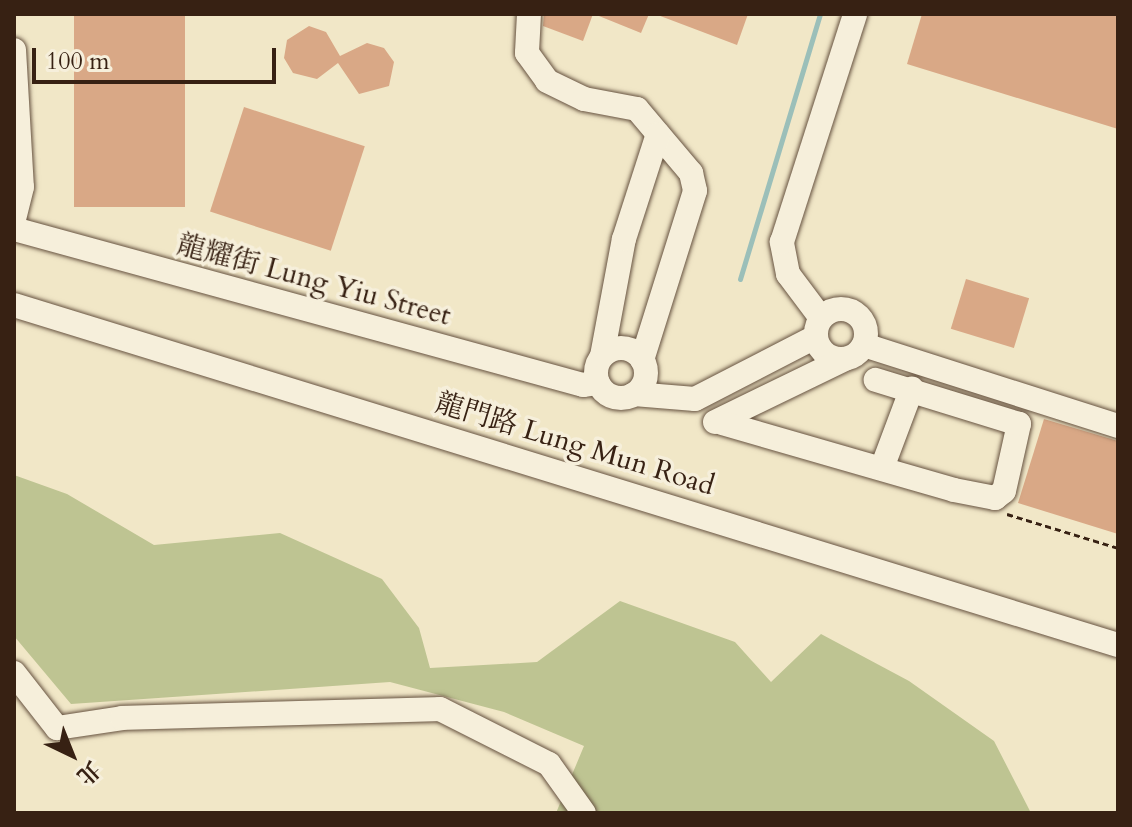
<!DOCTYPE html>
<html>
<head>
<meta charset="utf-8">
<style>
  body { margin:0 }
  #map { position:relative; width:1132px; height:827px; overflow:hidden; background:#f1e7c7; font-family:Cardo,"Noto Serif TC",serif }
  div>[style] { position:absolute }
  .green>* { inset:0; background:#bec492 }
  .stream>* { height:5px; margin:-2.5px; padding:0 2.5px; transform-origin:2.5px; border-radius:2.5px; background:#9bbfb9 }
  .building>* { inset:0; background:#d9a886; transform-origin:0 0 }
  .path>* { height:3px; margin-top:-1.5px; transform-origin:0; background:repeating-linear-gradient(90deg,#372113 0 6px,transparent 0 10px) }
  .roads { filter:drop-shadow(0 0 2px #665240) drop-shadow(0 0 2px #665240) }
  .minor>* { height:24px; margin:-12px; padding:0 12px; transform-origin:12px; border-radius:12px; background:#f6efdb }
  .minor>.ring { margin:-12px; padding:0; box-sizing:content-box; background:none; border:24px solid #f6efdb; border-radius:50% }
  span { translate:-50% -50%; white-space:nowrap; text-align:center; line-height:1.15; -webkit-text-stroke:7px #f6efdb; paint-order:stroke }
  .street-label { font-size:28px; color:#372113 }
  .frame { position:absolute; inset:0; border:16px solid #372113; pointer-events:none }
  .north { position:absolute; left:32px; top:715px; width:80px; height:80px; -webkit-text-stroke:6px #f6efdb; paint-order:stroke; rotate:137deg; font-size:22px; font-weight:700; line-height:32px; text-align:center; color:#372113 }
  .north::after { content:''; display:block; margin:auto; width:28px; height:36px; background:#372113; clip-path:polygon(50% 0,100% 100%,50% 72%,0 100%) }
  .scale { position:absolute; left:32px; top:48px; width:244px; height:36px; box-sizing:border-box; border:4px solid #372113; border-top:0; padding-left:10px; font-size:24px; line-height:28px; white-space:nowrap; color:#372113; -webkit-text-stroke:6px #f6efdb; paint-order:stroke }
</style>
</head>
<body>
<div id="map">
  <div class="green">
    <div style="clip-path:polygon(14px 475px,67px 494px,154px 545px,280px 533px,382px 579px,419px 628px,430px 668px,537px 662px,620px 601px,735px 642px,771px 682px,821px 634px,909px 681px,994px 741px,1031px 813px,556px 813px,584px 746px,504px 712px,390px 682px,71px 704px,14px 636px)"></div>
  </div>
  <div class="stream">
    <div style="left:740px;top:279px;width:277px;rotate:-73.2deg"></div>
  </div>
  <div class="building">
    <div style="left:74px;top:14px;width:111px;height:193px"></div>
    <div style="clip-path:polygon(544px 14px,593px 14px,583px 41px,543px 26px)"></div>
    <div style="clip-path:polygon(594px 14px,649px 14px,641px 33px)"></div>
    <div style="clip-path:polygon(655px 14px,748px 14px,737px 45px)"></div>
    <div style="clip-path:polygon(922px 14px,1118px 14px,1118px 129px,907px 64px)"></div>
    <div style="clip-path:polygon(309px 26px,326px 32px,340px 56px,367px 43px,384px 48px,394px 62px,389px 86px,359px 94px,338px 63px,317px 79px,293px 73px,284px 58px,287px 40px)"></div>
    <div style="left:244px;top:107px;width:127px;height:110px;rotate:18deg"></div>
    <div style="left:966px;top:279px;width:66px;height:52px;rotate:17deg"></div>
    <div style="clip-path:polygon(1044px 419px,1118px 441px,1118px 534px,1018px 503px)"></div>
  </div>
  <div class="path">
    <div style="left:1007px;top:514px;width:116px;rotate:17deg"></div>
  </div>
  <div class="roads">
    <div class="minor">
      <div style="left:529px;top:14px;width:39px;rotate:93deg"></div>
      <div style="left:527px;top:53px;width:34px;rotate:54deg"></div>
      <div style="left:547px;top:81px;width:41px;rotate:25.9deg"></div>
      <div style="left:584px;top:99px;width:54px;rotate:10.7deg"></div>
      <div style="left:637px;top:109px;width:84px;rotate:49.8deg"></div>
      <div style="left:691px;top:173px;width:18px;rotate:77deg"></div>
      <div style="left:695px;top:191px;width:177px;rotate:107.4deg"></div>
      <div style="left:14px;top:50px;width:137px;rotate:86.7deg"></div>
      <div style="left:22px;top:187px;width:32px;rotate:104deg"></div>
      <div style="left:14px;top:229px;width:590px;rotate:15.33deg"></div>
      <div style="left:583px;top:385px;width:15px;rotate:-8deg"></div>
      <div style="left:14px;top:305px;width:1155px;rotate:17.12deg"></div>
      <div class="ring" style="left:816px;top:309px;width:26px;height:26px"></div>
      <div style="left:821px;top:318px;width:55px;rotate:-126.9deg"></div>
      <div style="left:788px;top:274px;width:33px;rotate:-101deg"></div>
      <div style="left:782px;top:242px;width:239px;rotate:-72.2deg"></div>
      <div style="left:864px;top:345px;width:267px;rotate:17.7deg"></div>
      <div class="ring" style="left:596px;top:348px;width:26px;height:26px"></div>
      <div style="left:602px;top:356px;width:119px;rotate:-79.4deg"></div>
      <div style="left:624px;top:239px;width:110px;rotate:-72.1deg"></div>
      <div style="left:634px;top:394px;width:61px;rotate:4.7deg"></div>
      <div style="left:695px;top:399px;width:135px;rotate:-27.3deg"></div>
      <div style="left:715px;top:422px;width:144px;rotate:-25.9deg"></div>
      <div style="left:722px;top:423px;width:241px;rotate:16.1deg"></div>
      <div style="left:954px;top:490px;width:42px;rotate:11deg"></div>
      <div style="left:995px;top:498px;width:11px;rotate:-38deg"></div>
      <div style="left:1004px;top:491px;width:69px;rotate:-77.4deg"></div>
      <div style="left:1019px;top:424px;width:150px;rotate:-162.9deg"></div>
      <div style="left:882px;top:468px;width:85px;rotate:-69.4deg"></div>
      <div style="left:14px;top:673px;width:70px;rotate:52deg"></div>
      <div style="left:57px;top:728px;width:66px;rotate:-8.7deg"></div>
      <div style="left:122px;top:718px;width:318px;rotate:-1.6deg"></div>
      <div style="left:440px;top:709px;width:122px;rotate:26.8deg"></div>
      <div style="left:549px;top:764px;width:60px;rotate:54.5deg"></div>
    </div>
  </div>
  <div class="street-label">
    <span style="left:314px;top:280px;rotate:15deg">龍耀街 Lung Yiu Street</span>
    <span style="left:575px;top:444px;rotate:17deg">龍門路 Lung Mun Road</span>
  </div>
  <div class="frame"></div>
  <div class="north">北</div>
  <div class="scale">100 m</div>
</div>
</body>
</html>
